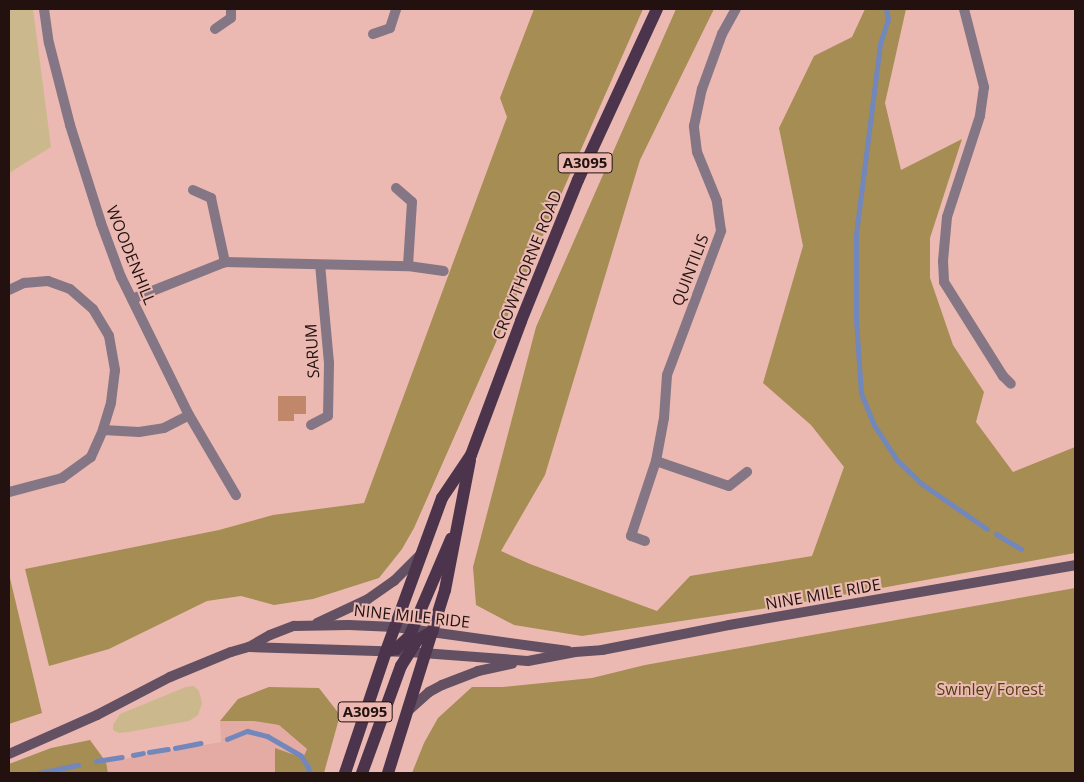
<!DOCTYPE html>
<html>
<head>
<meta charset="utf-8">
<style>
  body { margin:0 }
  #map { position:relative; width:1084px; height:782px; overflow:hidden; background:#ebb9b2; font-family:"Open Sans",sans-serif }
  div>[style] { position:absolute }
  .built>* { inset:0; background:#e4aba4 }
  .green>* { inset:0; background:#cbb88d }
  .forest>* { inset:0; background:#a68d53 }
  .stream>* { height:5px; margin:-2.5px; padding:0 2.5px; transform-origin:2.5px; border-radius:2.5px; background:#7287bb }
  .building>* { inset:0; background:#c1876b }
  .minor>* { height:10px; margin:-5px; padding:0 5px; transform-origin:5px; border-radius:5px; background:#847684 }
  .secondary>* { height:10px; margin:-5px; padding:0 5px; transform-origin:5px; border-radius:5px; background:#645063 }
  .primary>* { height:12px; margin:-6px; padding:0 6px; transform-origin:6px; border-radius:6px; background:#4c354c }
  span { translate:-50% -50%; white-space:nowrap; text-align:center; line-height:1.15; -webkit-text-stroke:4px #ebb9b2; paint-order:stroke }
  .shield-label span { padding:1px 4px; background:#ebb9b2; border:1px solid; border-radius:4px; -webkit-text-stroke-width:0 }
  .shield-label { font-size:15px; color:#22110f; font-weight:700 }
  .street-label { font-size:16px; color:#22110f }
  .park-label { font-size:16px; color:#513f10 }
  .frame { position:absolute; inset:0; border:10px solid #22110f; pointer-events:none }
</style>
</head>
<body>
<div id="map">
  <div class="built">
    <div style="clip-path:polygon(220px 721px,254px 721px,279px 725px,307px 749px,303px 759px,275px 748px,275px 773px,108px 773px,106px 762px,221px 742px)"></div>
  </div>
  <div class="green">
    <div style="clip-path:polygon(9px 9px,33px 9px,51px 147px,9px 173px)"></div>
    <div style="clip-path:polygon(194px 686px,199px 691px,202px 703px,198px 715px,189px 721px,128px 732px,119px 733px,113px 730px,113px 725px,120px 714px,186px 687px)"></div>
  </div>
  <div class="forest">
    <div style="clip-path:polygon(534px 9px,643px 9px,414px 528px,402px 549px,379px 578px,313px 599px,274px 605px,241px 596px,207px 601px,109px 649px,49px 666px,25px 569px,219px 530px,273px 515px,364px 503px,507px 117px,500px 98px)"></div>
    <div style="clip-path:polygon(676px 9px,714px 9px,640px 160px,545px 475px,501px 551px,530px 564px,657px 611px,690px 576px,812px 556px,844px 467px,811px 425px,763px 383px,803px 246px,779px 128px,814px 56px,852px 37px,865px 9px,906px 9px,885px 103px,901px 170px,962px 139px,930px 238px,930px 278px,953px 345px,984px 392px,976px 422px,1013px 472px,1075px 447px,1075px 553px,793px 604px,582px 636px,514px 625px,476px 605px,473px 567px,536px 327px)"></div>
    <div style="clip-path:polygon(9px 574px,42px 713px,9px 724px)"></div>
    <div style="clip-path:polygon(1075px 588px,1075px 773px,412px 773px,424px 743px,438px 718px,472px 687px,503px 687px,592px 678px,645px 665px)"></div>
    <div style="clip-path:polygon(269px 687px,319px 688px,340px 715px,324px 773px,275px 773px,275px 748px,303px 758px,307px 749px,279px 725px,254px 721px,220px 721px,238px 699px)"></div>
    <div style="clip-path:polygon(90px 740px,106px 762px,108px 773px,9px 773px,9px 764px,51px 748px)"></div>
  </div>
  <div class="stream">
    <div style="left:886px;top:9px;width:10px;rotate:79deg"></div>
    <div style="left:888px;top:19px;width:26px;rotate:108deg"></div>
    <div style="left:880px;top:44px;width:193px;rotate:97.2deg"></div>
    <div style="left:856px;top:235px;width:85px;rotate:90deg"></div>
    <div style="left:856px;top:320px;width:73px;rotate:86.1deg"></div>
    <div style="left:861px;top:393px;width:35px;rotate:68deg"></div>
    <div style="left:874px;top:425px;width:42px;rotate:56.7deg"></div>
    <div style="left:897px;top:460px;width:35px;rotate:44deg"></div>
    <div style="left:922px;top:484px;width:79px;rotate:34.7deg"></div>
    <div style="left:996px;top:534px;width:29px;rotate:31deg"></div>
    <div style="left:227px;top:739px;width:22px;rotate:-22deg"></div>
    <div style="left:247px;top:731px;width:21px;rotate:14deg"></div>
    <div style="left:267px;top:736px;width:39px;rotate:30deg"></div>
    <div style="left:301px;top:756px;width:13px;rotate:58deg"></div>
    <div style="left:308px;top:767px;width:6px;rotate:81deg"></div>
    <div style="left:175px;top:748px;width:26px;rotate:-11deg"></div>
    <div style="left:149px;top:752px;width:19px;rotate:-9deg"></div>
    <div style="left:133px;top:755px;width:10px;rotate:-11deg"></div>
    <div style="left:96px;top:761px;width:26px;rotate:-9deg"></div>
    <div style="left:39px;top:773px;width:40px;rotate:-12deg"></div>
  </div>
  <div class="building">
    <div style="clip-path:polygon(278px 396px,306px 396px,306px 414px,294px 414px,294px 421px,278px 421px)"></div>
  </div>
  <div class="minor">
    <div style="left:44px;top:9px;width:34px;rotate:82deg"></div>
    <div style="left:49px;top:43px;width:85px;rotate:75.6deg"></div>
    <div style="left:70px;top:125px;width:103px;rotate:72.4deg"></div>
    <div style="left:101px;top:223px;width:58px;rotate:69.7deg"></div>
    <div style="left:121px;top:277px;width:154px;rotate:63.8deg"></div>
    <div style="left:189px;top:415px;width:93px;rotate:59.6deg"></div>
    <div style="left:964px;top:9px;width:81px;rotate:75.6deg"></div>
    <div style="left:984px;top:87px;width:29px;rotate:98deg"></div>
    <div style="left:980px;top:116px;width:106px;rotate:108.1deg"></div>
    <div style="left:947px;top:217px;width:44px;rotate:95.2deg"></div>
    <div style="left:943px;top:261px;width:21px;rotate:87deg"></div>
    <div style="left:944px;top:282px;width:111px;rotate:57.9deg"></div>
    <div style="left:1003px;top:376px;width:11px;rotate:45deg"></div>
    <div style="left:215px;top:29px;width:19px;rotate:-35deg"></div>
    <div style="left:231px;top:18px;width:9px;rotate:-90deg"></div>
    <div style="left:373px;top:34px;width:18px;rotate:-19deg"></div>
    <div style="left:390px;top:28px;width:20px;rotate:-72deg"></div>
    <div style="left:396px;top:188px;width:21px;rotate:41deg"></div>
    <div style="left:412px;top:202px;width:64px;rotate:93.6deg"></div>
    <div style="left:193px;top:190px;width:20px;rotate:24deg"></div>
    <div style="left:211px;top:198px;width:66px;rotate:77.7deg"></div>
    <div style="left:9px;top:290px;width:17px;rotate:-25deg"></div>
    <div style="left:24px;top:283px;width:24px;rotate:-5deg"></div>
    <div style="left:48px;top:281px;width:23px;rotate:20deg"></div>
    <div style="left:70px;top:289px;width:30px;rotate:41deg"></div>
    <div style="left:93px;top:309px;width:31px;rotate:59deg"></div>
    <div style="left:109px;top:336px;width:35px;rotate:80deg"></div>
    <div style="left:115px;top:370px;width:33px;rotate:97deg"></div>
    <div style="left:111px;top:403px;width:28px;rotate:107deg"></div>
    <div style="left:103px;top:430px;width:30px;rotate:114deg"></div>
    <div style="left:91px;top:457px;width:36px;rotate:144deg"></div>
    <div style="left:62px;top:478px;width:55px;rotate:165.2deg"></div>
    <div style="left:132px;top:299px;width:100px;rotate:-21.7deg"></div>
    <div style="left:225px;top:262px;width:183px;rotate:1.3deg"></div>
    <div style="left:408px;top:266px;width:36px;rotate:8deg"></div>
    <div style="left:311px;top:425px;width:19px;rotate:-28deg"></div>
    <div style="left:328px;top:416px;width:53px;rotate:-88.9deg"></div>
    <div style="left:329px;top:363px;width:98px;rotate:-95.2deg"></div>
    <div style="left:103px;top:430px;width:36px;rotate:3deg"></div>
    <div style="left:139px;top:432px;width:25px;rotate:-9deg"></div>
    <div style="left:164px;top:428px;width:28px;rotate:-27deg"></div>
    <div style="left:656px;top:461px;width:77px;rotate:18.9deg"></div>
    <div style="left:729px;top:486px;width:23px;rotate:-38deg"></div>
    <div style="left:645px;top:541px;width:15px;rotate:-160deg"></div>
    <div style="left:631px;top:536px;width:79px;rotate:-71.6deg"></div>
    <div style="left:656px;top:461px;width:44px;rotate:-79.5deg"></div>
    <div style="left:664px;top:418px;width:43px;rotate:-86deg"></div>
    <div style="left:667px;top:375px;width:154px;rotate:-69.4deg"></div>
    <div style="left:721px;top:231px;width:30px;rotate:-98deg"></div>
    <div style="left:717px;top:201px;width:53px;rotate:-112.2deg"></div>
    <div style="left:697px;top:152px;width:26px;rotate:-97deg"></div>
    <div style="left:694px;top:126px;width:38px;rotate:-78deg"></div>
    <div style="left:702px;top:89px;width:59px;rotate:-70deg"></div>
    <div style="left:722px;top:34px;width:29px;rotate:-61deg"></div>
  </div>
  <div class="secondary">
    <div style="left:317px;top:623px;width:56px;rotate:-25.2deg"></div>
    <div style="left:368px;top:599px;width:32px;rotate:-35deg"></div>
    <div style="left:394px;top:581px;width:35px;rotate:-45deg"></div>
    <div style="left:249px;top:647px;width:160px;rotate:1.8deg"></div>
    <div style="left:409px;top:652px;width:119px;rotate:4.3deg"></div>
    <div style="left:528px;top:661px;width:48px;rotate:-10.8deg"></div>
    <div style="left:575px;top:652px;width:27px;rotate:-4deg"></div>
    <div style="left:602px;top:650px;width:129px;rotate:-11.1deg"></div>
    <div style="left:729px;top:625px;width:351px;rotate:-9.8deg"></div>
    <div style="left:409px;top:710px;width:27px;rotate:-42deg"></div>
    <div style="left:429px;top:692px;width:15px;rotate:-28deg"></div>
    <div style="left:442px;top:685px;width:39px;rotate:-21deg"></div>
    <div style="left:478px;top:671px;width:35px;rotate:-12deg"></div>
    <div style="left:9px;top:754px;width:96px;rotate:-23.9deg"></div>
    <div style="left:97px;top:715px;width:82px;rotate:-27.5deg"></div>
    <div style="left:170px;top:677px;width:66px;rotate:-22.3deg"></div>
    <div style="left:231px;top:652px;width:19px;rotate:-16deg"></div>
    <div style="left:249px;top:647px;width:24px;rotate:-30deg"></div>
    <div style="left:270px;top:635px;width:26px;rotate:-21deg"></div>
    <div style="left:294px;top:626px;width:55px;rotate:-1deg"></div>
    <div style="left:349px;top:625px;width:46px;rotate:2.5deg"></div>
    <div style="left:395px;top:627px;width:175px;rotate:7.9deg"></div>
  </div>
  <div class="primary">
    <div style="left:386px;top:651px;width:10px;rotate:-11deg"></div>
    <div style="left:396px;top:649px;width:18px;rotate:-43deg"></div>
    <div style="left:409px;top:637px;width:107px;rotate:-66.8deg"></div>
    <div style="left:345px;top:773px;width:129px;rotate:-71.4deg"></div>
    <div style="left:386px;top:651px;width:163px;rotate:-69.9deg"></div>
    <div style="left:442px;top:498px;width:52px;rotate:-56deg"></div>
    <div style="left:471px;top:455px;width:143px;rotate:-69.5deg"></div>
    <div style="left:521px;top:321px;width:152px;rotate:-68deg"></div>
    <div style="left:578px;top:180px;width:188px;rotate:-65.2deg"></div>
    <div style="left:362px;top:773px;width:114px;rotate:-70deg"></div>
    <div style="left:401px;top:666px;width:31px;rotate:-58deg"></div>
    <div style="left:417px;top:640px;width:18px;rotate:-29deg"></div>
    <div style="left:388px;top:773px;width:192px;rotate:-72.7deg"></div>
    <div style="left:445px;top:590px;width:132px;rotate:-79.1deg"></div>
  </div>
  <div class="shield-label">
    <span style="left:585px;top:163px">A3095</span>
    <span style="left:365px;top:712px">A3095</span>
  </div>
  <div class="street-label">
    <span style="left:131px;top:255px;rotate:68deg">WOODENHILL</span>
    <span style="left:527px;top:265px;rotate:-68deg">CROWTHORNE ROAD</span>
    <span style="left:690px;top:270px;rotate:-69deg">QUINTILIS</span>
    <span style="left:312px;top:351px;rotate:-93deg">SARUM</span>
    <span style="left:823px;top:594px;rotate:-10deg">NINE MILE RIDE</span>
    <span style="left:412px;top:616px;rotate:6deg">NINE MILE RIDE</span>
  </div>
  <div class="park-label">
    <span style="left:990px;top:689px">Swinley Forest</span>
  </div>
  <div class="frame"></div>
</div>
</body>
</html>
